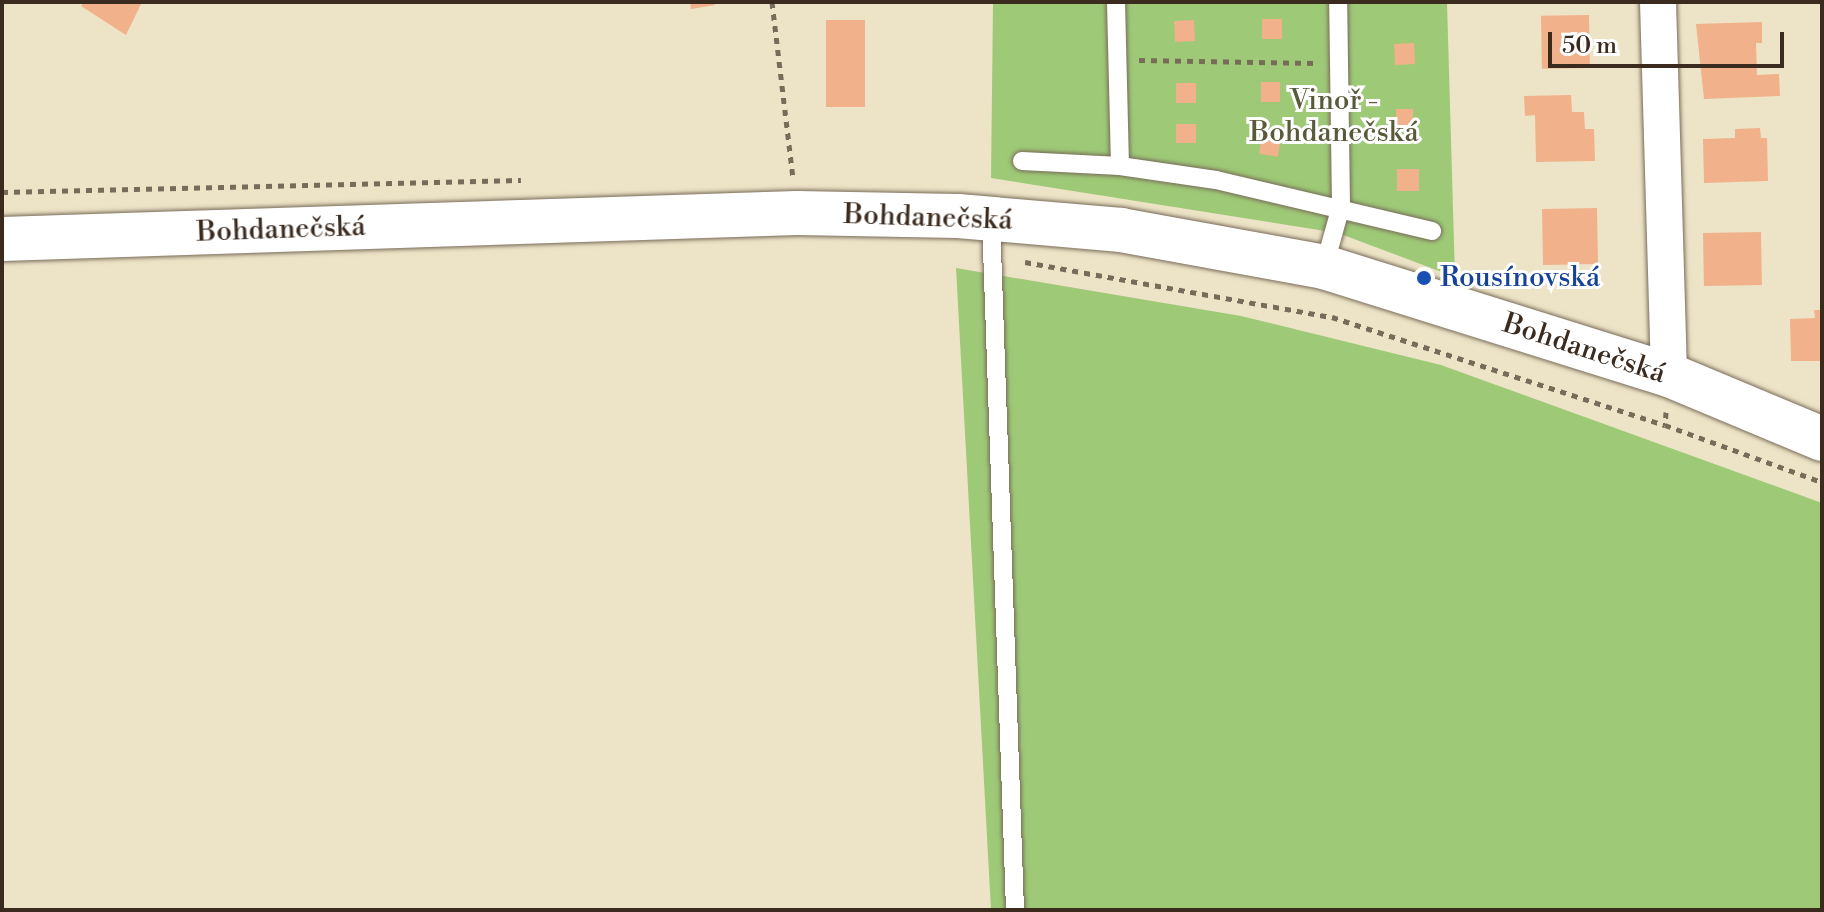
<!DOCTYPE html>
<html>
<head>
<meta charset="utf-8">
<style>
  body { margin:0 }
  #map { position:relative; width:1824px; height:912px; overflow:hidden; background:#ede4c7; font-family:"Libre Bodoni",serif }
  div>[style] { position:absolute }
  .green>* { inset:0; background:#9eca77 }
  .building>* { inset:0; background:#f0b18b; transform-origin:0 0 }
  .path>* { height:5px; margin-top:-2.5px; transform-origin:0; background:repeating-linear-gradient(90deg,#796b59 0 6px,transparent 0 12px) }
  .roads { filter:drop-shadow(0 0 2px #796b59) drop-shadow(0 0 2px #796b59) }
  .service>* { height:18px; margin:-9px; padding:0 9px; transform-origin:9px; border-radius:9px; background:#fff }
  .minor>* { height:36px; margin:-18px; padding:0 18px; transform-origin:18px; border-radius:18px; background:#fff }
  .tertiary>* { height:44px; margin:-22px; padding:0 22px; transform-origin:22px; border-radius:22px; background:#fff }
  .dots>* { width:22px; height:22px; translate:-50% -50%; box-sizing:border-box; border:4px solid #fff; border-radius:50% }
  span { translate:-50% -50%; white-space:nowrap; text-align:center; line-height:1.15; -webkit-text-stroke:6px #fff; paint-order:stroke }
  .park-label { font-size:28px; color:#595a39 }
  .street-label { font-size:28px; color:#3b2a1e }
  .transit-label { font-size:28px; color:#164399 }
  .left { translate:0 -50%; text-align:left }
  .frame { position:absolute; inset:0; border:4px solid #3b2a1e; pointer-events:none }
  .scale { position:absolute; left:1548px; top:32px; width:236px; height:36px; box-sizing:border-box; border:4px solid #3b2a1e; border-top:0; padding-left:10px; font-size:24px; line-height:28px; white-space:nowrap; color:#3b2a1e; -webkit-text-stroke:6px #fff; paint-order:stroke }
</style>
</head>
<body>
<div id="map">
  <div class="green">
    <div style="clip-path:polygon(993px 2px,1447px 2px,1455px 277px,1338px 233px,991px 178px)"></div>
    <div style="clip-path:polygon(956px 268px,1241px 316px,1441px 365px,1822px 503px,1822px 910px,991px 910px)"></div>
  </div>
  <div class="building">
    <div style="clip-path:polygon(84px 2px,142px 2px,126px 35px,81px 6px)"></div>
    <div style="clip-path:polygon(690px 2px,714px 2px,715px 5px,691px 9px)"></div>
    <div style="left:1589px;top:15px;width:53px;height:48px;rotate:89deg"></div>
    <div style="left:1262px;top:19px;width:20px;height:20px"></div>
    <div style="left:826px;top:20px;width:39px;height:87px"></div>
    <div style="left:1194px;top:20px;width:21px;height:20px;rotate:87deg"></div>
    <div style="clip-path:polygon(1762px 22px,1762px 43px,1756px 43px,1757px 75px,1779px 74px,1780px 96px,1704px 99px,1696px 24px)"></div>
    <div style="left:1414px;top:43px;width:21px;height:20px;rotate:87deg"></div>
    <div style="left:1261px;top:82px;width:19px;height:20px"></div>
    <div style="left:1176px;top:83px;width:20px;height:20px"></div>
    <div style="clip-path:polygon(1571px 95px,1572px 112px,1584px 112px,1585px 129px,1594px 129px,1595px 161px,1536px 162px,1535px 115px,1525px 116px,1524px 96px)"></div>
    <div style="left:1396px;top:109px;width:17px;height:19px"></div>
    <div style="left:1196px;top:124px;width:19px;height:20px;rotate:90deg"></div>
    <div style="clip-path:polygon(1760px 128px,1761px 138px,1767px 138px,1768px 181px,1704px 183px,1703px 139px,1735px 138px,1735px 129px)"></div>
    <div style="left:1262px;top:135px;width:19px;height:19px;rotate:9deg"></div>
    <div style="left:1397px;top:169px;width:22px;height:22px"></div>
    <div style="left:1597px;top:208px;width:56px;height:55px;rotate:89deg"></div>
    <div style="left:1761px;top:232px;width:53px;height:58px;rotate:89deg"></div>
    <div style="clip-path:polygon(1814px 310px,1822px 310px,1822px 361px,1791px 361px,1790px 319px,1815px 318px)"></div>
  </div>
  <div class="path">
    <div style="left:772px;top:2px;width:176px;rotate:83.2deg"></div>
    <div style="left:1139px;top:60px;width:178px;rotate:1deg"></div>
    <div style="left:2px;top:192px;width:519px;rotate:-1.32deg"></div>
    <div style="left:1025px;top:262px;width:312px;rotate:10.2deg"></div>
    <div style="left:1332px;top:317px;width:350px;rotate:18deg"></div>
    <div style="left:1666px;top:412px;width:13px;rotate:94deg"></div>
    <div style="left:1665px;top:425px;width:167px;rotate:20deg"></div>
  </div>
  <div class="roads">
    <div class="service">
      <div style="left:1116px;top:2px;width:164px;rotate:88.6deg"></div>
      <div style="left:1022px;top:161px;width:98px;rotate:2.9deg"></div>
      <div style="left:1120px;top:166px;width:97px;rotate:8.3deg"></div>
      <div style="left:1216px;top:180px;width:222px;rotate:13.3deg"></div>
      <div style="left:991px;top:219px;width:691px;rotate:88.01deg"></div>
      <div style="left:1324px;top:267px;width:63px;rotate:-74.4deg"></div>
      <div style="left:1341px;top:206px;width:204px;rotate:-90.8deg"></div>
    </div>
    <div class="minor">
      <div style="left:1658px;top:2px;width:373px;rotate:88.3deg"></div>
    </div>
    <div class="tertiary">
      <div style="left:2px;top:239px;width:795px;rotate:-1.87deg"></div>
      <div style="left:797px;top:213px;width:161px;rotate:1.1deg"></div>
      <div style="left:958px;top:216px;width:164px;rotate:4.9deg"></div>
      <div style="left:1121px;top:230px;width:206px;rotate:10.3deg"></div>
      <div style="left:1324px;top:267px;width:362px;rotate:17.4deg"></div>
      <div style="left:1669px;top:375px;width:166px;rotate:22.7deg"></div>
    </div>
  </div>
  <div class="dots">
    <div style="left:1424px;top:278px;background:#1a4fb4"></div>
  </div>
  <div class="park-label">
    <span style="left:1334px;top:117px">Vinoř -<br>Bohdanečská</span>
  </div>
  <div class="street-label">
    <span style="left:928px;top:218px;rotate:2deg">Bohdanečská</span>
    <span style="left:281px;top:230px;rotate:-2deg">Bohdanečská</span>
    <span style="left:1584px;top:349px;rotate:18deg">Bohdanečská</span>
  </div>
  <div class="transit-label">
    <span class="left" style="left:1440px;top:278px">Rousínovská</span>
  </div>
  <div class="frame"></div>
  <div class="scale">50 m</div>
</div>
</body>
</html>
